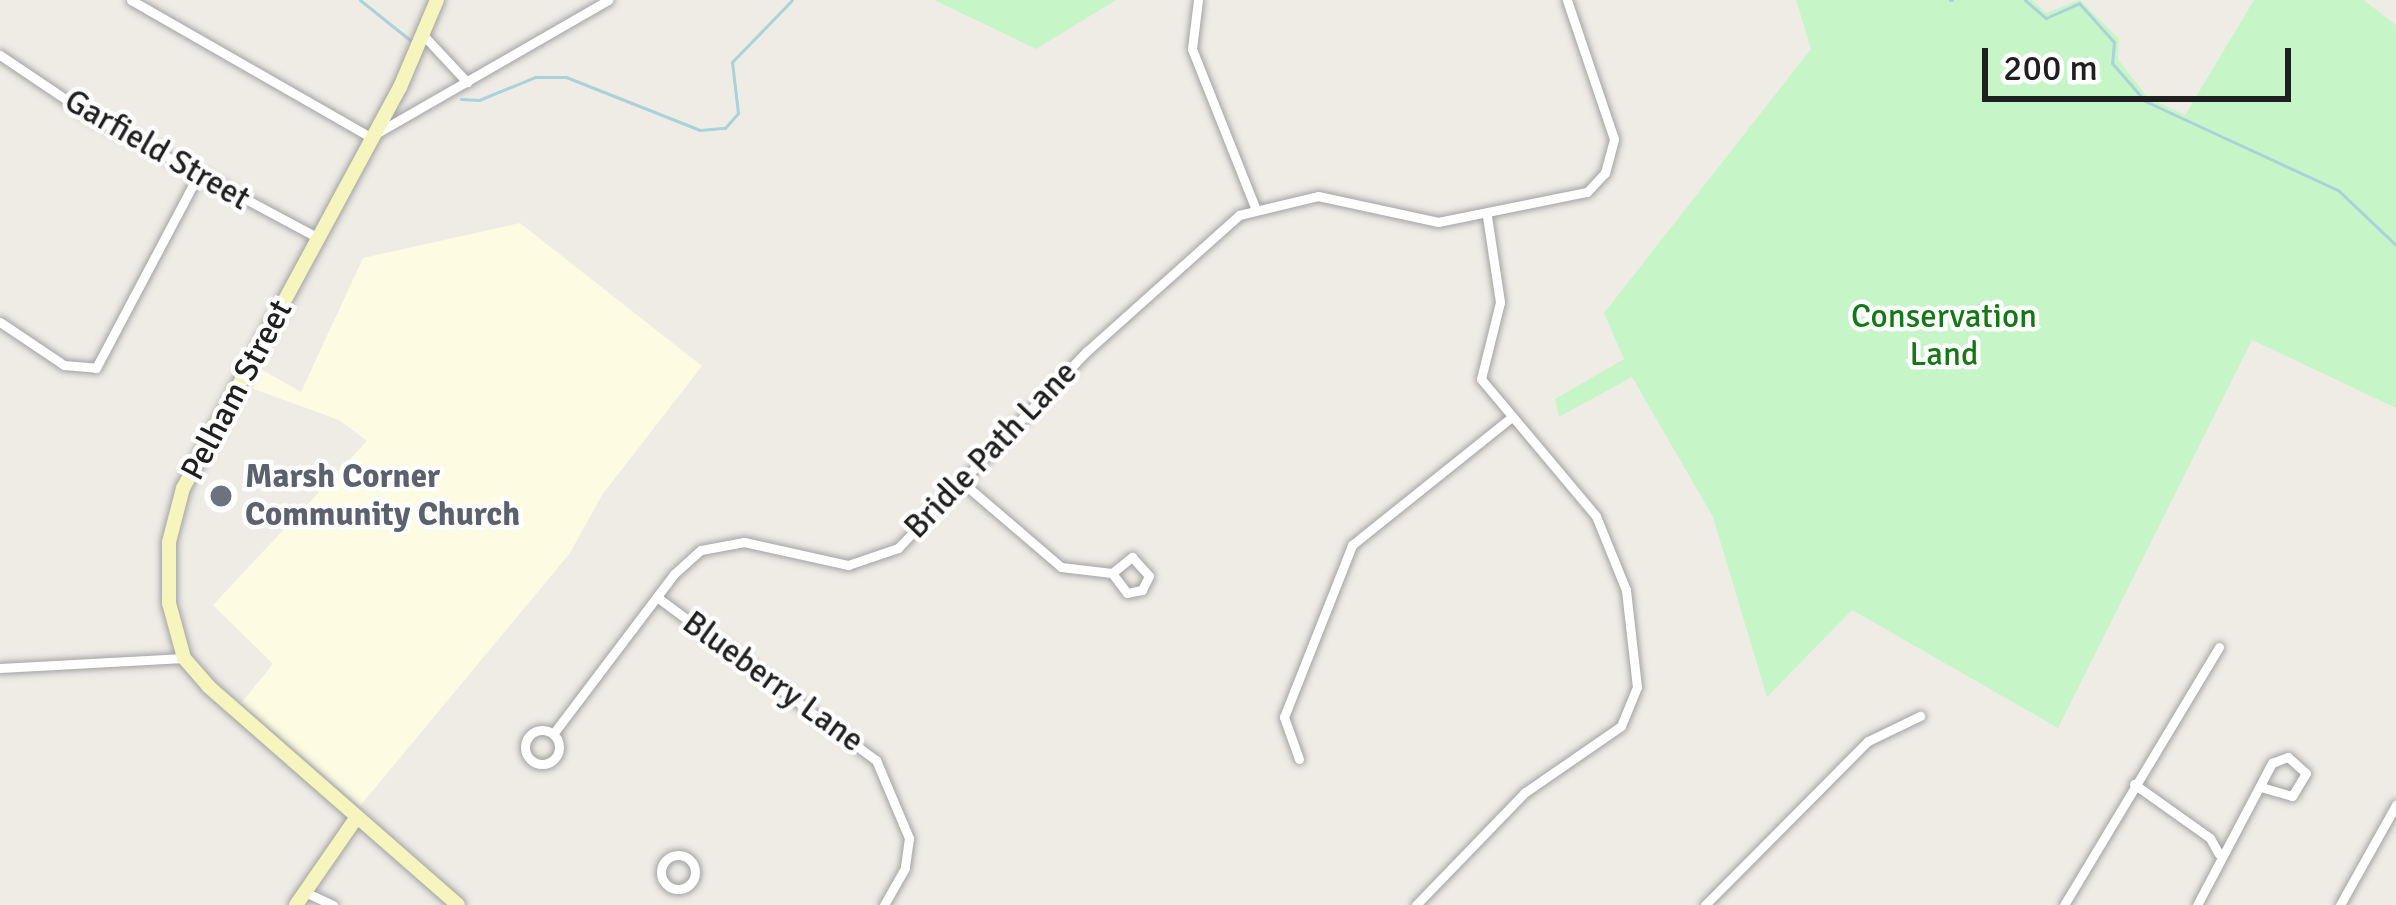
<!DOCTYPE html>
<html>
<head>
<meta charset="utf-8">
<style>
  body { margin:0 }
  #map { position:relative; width:2396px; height:905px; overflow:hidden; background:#efece6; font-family:Signika,sans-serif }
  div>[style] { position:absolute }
  .education>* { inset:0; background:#fdfbe1 }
  .park>* { inset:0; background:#c6f6c7 }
  .stream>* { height:3px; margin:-1.5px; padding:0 1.5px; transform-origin:1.5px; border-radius:1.5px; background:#a9d2da }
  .roads { filter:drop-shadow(0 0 3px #a3a3a3) drop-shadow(0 0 3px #a3a3a3) }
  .street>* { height:9px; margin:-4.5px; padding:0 4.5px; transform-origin:4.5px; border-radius:4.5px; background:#fff }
  .street>.ring { margin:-4.5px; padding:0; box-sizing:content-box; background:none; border:9px solid #fff; border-radius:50% }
  .secondary>* { height:14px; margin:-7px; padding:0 7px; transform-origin:7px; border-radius:7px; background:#f6f5be }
  .dots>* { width:33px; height:33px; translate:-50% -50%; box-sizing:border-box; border:6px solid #fff; border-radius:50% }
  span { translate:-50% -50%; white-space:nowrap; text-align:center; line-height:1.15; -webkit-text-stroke:9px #fff; paint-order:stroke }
  .street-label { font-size:33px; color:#1f1f1f }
  .park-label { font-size:33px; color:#137815 }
  .worship-label { font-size:33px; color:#5b616d; font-weight:700 }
  .left { translate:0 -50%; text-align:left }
  .scale { position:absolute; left:1982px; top:48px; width:309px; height:54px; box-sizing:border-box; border:6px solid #1f1f1f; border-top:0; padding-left:15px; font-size:36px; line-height:42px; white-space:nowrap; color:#1f1f1f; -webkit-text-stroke:9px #fff; paint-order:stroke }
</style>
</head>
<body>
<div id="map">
  <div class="education">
    <div style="clip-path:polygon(520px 223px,702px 366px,602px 495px,570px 553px,360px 806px,241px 703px,273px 664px,213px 605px,367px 441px,339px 420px,251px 388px,261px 369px,301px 392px,363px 258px)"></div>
  </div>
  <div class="park">
    <div style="clip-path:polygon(934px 0,1116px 0,1036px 49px)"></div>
    <div style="clip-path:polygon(1796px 0,2032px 0,2046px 13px,2080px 0,2119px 39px,2118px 59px,2147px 97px,2185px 115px,2254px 0,2364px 0,2396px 25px,2396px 408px,2252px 340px,2058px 728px,1852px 610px,1767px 697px,1713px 517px,1632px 377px,1559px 417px,1555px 399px,1624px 359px,1604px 313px,1811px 49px)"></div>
  </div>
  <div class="stream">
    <div style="left:360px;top:0;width:64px;rotate:38.7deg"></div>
    <div style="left:1950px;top:0;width:2px"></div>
    <div style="left:2025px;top:0;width:28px;rotate:41deg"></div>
    <div style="left:2046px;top:18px;width:36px;rotate:-24deg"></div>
    <div style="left:2079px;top:3px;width:52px;rotate:48.1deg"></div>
    <div style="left:2114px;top:42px;width:21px;rotate:95deg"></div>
    <div style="left:2112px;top:63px;width:50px;rotate:49deg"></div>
    <div style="left:2145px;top:101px;width:213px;rotate:24.8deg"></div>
    <div style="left:2338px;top:190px;width:80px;rotate:43.5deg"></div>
    <div style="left:461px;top:99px;width:18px;rotate:3deg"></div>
    <div style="left:479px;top:100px;width:61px;rotate:-22.3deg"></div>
    <div style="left:535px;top:77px;width:31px"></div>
    <div style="left:566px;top:77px;width:144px;rotate:21.6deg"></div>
    <div style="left:700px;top:130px;width:25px;rotate:-5deg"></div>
    <div style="left:725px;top:128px;width:20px;rotate:-49deg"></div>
    <div style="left:738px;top:113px;width:51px;rotate:-96.7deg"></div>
    <div style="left:732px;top:62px;width:86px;rotate:-45.9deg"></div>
  </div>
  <div class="roads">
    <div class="street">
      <div style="left:131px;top:0;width:275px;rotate:29.8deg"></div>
      <div style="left:370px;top:137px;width:275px;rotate:-29.9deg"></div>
      <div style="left:1198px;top:0;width:49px;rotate:97deg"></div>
      <div style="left:1192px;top:49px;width:170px;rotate:68.3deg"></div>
      <div style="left:425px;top:37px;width:62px;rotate:47deg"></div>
      <div style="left:0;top:55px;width:107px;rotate:34deg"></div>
      <div style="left:89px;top:115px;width:260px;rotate:28.2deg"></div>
      <div style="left:0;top:322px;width:77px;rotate:33.9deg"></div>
      <div style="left:64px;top:365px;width:32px;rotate:5deg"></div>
      <div style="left:96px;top:368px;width:216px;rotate:-62.1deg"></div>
      <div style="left:963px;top:483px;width:129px;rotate:40.6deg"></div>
      <div style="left:1061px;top:567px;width:51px;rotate:6.7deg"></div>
      <div style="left:1112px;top:573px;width:26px;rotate:-39deg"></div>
      <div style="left:1132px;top:557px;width:25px;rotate:48deg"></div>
      <div style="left:1149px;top:576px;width:16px;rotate:117deg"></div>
      <div style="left:1142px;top:590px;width:15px;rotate:169deg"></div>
      <div style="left:1127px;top:593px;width:25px;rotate:-127deg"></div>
      <div style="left:657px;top:597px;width:273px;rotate:36.7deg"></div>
      <div style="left:876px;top:760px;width:85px;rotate:67.1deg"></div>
      <div style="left:909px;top:838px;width:30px;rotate:98deg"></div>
      <div style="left:905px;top:868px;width:43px;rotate:119.6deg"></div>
      <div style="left:0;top:668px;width:184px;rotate:-3.1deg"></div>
      <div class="ring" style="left:525px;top:730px;width:25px;height:25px"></div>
      <div style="left:553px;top:734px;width:201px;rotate:-52.9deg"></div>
      <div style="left:674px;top:574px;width:36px;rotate:-42deg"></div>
      <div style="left:701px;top:550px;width:44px;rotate:-10.5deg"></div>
      <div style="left:744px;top:542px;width:107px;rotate:12.5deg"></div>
      <div style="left:848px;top:565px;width:53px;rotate:-18.8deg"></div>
      <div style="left:898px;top:548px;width:272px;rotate:-46.2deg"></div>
      <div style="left:1086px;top:352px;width:205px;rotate:-41.8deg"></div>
      <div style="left:1239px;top:215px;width:81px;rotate:-13.5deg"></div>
      <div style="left:1318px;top:196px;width:123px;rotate:12.2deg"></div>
      <div style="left:1438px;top:222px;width:152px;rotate:-11.4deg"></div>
      <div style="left:1587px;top:192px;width:26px;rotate:-47deg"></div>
      <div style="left:1605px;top:173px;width:35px;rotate:-75deg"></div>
      <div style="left:1614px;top:139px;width:147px;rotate:-108.7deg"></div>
      <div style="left:1299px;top:759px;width:45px;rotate:-109.7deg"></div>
      <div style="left:1284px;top:717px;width:185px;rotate:-68.4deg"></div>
      <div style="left:1352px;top:545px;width:201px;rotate:-38.7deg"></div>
      <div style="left:2134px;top:784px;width:93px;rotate:35.4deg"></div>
      <div style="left:2210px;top:838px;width:18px;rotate:61deg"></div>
      <div class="ring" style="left:661px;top:855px;width:25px;height:25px"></div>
      <div style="left:305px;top:892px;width:31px;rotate:25deg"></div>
      <div style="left:1416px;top:905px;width:156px;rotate:-46deg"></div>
      <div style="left:1524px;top:793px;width:118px;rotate:-34.6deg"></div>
      <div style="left:1621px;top:726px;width:42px;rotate:-67.7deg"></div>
      <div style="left:1637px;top:687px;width:98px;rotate:-96.5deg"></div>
      <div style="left:1626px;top:590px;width:80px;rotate:-112.1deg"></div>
      <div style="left:1596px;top:516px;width:179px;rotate:-130deg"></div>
      <div style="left:1481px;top:379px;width:79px;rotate:-76.1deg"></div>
      <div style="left:1500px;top:302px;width:87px;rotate:-98.6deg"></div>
      <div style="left:1705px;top:905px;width:231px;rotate:-45.2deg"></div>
      <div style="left:1868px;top:741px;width:58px;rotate:-25.7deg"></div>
      <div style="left:2064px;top:905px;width:301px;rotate:-59deg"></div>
      <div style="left:2197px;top:905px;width:161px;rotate:-62.2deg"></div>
      <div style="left:2272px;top:763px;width:17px;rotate:-21deg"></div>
      <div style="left:2288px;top:757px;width:24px;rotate:42deg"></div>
      <div style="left:2306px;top:773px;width:27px;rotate:121deg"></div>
      <div style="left:2292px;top:796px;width:32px;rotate:-164deg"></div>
      <div style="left:2340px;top:905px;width:115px;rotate:-60.8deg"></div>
    </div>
    <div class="secondary">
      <div style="left:437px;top:0;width:95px;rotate:113deg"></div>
      <div style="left:400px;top:87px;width:456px;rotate:118.4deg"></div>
      <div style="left:183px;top:488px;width:56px;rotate:104.5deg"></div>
      <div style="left:169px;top:542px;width:61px;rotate:90deg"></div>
      <div style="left:169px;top:603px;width:57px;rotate:74.7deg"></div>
      <div style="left:184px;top:658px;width:37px;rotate:49deg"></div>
      <div style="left:208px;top:686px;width:332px;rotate:41.2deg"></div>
      <div style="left:296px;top:905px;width:107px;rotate:-55.3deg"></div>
    </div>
  </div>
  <div class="dots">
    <div style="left:221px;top:496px;background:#6b7280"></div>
  </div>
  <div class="street-label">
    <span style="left:157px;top:150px;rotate:30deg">Garfield Street</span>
    <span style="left:237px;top:390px;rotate:-62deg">Pelham Street</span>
    <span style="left:991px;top:450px;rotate:-46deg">Bridle Path Lane</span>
    <span style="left:773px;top:682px;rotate:36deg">Blueberry Lane</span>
  </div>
  <div class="park-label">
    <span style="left:1944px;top:336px">Conservation<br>Land</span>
  </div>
  <div class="worship-label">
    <span class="left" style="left:245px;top:496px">Marsh Corner<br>Community Church</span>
  </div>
  <div class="scale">200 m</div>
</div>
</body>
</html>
